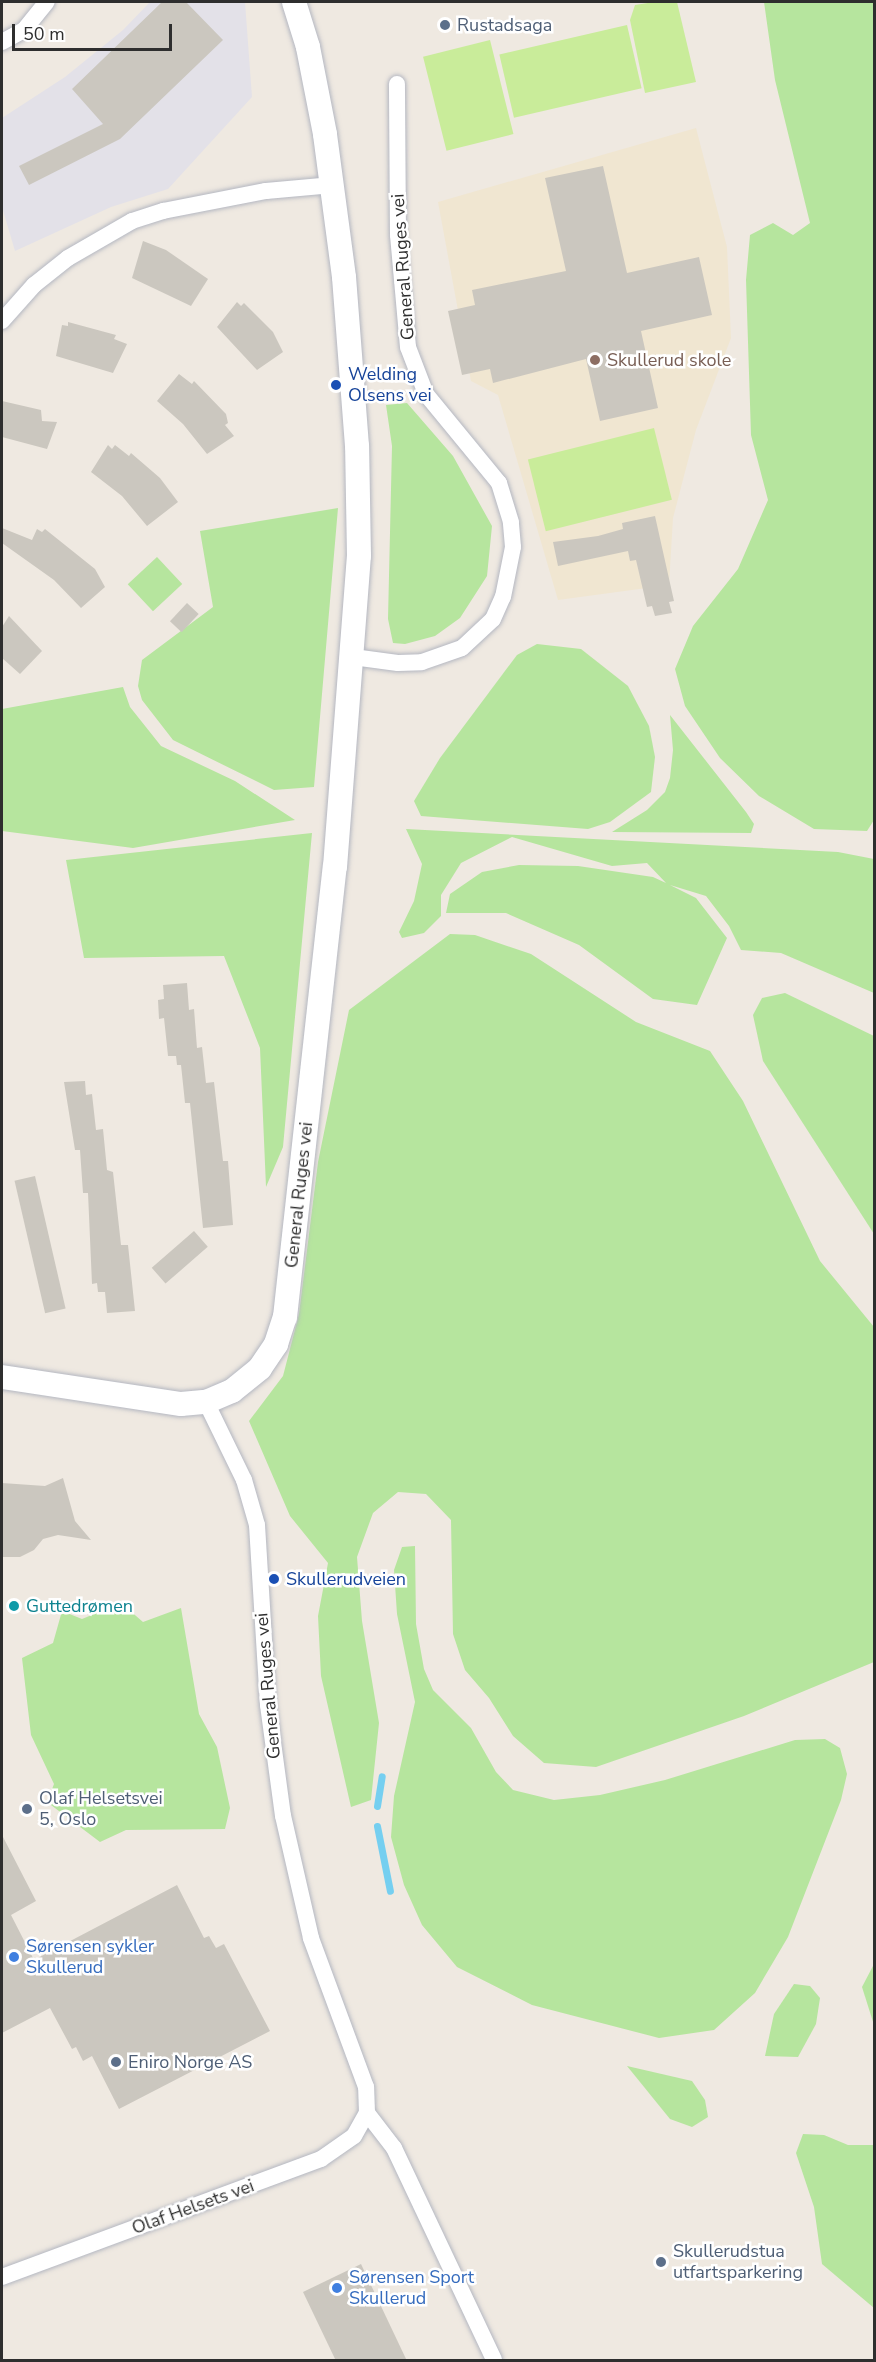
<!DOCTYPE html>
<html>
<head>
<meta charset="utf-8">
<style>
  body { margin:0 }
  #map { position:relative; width:876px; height:2362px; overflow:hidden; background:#efe9e1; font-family:"Nunito Sans",sans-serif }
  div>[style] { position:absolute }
  .industrial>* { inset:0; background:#e3e1e8 }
  .education>* { inset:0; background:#f0e6d1 }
  .green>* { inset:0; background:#b6e59e; transform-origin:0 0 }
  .pitch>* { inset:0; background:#c9ec9a; transform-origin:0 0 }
  .stream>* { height:7px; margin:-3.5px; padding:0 3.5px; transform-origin:3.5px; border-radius:3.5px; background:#75cff0 }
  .building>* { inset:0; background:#cbc7bf; transform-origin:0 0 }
  .roads { filter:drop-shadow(0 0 2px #b4b7c1) drop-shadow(0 0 2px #b4b7c1) }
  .street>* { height:16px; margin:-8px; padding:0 8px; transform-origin:8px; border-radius:8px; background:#fff }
  .secondary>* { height:24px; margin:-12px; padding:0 12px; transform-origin:12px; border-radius:12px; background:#fff }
  .dots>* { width:16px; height:16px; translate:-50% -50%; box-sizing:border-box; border:3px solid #fff; border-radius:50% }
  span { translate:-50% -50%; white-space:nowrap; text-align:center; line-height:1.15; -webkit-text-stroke:5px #fff; paint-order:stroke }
  .service-label { font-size:18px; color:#4e5e75 }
  .left { translate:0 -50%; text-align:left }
  .street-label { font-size:18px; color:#2e2e2e }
  .education-label { font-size:18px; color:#785e54 }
  .transit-label { font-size:18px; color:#164399 }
  .culture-label { font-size:18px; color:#0d838f }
  .shop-label { font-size:18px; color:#366cbe }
  .frame { position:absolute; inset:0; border:3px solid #2e2e2e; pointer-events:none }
  .scale { position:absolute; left:12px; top:24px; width:160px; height:27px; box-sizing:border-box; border:3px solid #2e2e2e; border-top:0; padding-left:8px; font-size:18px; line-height:21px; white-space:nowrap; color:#2e2e2e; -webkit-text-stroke:4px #fff; paint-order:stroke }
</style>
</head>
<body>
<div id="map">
  <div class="industrial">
    <div style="clip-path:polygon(150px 2px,245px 2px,252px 97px,168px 189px,111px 207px,15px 251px,2px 207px,2px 118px,65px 77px,123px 30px)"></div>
  </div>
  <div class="education">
    <div style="clip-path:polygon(696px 128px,727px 247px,731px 338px,696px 430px,673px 518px,669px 585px,558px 600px,498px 395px,471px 381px,438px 202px)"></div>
  </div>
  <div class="green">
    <div style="clip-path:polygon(764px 2px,874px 2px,874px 820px,867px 831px,814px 829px,759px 796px,720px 758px,685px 706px,675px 669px,693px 626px,738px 569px,768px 500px,751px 435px,746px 280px,750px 235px,773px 223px,793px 235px,810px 223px,775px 80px)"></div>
    <div style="clip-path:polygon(407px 403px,453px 456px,492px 526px,487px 576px,460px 618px,435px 636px,405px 644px,393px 643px,388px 619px,392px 446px,386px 405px)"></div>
    <div style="clip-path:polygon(338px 508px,314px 787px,274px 790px,173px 740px,142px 700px,138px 686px,142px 660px,213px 607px,200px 531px)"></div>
    <div style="left:157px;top:557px;width:37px;height:40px;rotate:47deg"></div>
    <div style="clip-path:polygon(537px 644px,581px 649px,628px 686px,649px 726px,655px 757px,651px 792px,610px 822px,588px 829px,421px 816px,414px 801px,440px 758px,517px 655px)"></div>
    <div style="clip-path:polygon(123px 687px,130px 707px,161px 746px,235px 781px,295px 820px,133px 848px,2px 831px,2px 709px)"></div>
    <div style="clip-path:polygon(670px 715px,746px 812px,754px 824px,751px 833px,612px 832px,647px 810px,665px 792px,670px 778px,673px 750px)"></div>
    <div style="clip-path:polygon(406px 829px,838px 852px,874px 859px,874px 993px,781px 953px,741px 950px,729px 926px,706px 896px,670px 885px,696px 898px,727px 938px,697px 1005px,653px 999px,579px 945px,506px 913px,446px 913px,450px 894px,482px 872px,519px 865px,578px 866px,653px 877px,666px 883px,647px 863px,612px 866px,512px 837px,461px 863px,441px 895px,441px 916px,424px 933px,402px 938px,399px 932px,414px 901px,422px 864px)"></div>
    <div style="clip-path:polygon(312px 833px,283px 1147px,266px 1187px,260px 1048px,224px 956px,84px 958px,66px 860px)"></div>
    <div style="clip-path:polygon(450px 934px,475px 935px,531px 954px,636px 1022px,710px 1051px,743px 1101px,820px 1261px,874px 1327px,874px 1662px,744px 1716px,596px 1767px,544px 1763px,513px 1736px,489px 1698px,465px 1670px,453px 1634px,451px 1520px,426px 1494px,398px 1492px,373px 1513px,357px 1557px,362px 1621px,379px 1723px,371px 1800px,351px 1807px,321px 1676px,318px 1616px,328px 1563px,290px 1516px,249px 1421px,283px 1376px,299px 1314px,318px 1162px,349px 1010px)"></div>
    <div style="clip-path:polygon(785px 993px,874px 1036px,874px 1234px,763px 1061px,753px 1015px,762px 998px)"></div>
    <div style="clip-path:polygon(415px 1546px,416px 1624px,424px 1669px,433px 1690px,471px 1728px,496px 1772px,513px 1790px,554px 1800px,600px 1795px,665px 1780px,795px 1740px,825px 1739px,840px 1748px,847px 1774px,841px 1800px,788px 1937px,755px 1993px,714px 2030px,659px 2038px,532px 2005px,457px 1967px,422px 1925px,404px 1885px,391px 1837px,394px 1796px,415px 1702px,397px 1614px,394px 1570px,402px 1547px)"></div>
    <div style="clip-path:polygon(121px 1603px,143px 1622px,181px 1608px,199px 1714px,217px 1747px,230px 1808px,225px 1829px,126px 1830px,100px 1842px,47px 1802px,54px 1784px,31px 1735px,22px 1658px,53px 1643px,62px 1611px,82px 1619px)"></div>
    <div style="clip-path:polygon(874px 1964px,874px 2025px,862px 1987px)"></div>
    <div style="clip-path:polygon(794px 1984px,810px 1986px,820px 1998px,816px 2024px,798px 2057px,765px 2056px,774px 2014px)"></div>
    <div style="clip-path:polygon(627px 2066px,692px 2081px,705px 2100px,708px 2117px,692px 2127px,670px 2119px)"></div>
    <div style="clip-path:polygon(803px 2134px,824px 2135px,848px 2145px,874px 2145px,874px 2308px,822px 2264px,814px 2207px,796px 2153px)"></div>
  </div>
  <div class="pitch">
    <div style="clip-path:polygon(654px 2px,677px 2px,696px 82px,645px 93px,630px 20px,635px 5px)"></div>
    <div style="left:627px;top:25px;width:65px;height:131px;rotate:77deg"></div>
    <div style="left:490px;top:40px;width:97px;height:69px;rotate:76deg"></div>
    <div style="left:654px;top:428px;width:74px;height:130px;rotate:76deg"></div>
  </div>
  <div class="stream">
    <div style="left:377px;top:1806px;width:30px;rotate:-81deg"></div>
    <div style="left:377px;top:1826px;width:66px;rotate:78.7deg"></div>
  </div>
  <div class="building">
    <div style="clip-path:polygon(162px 2px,186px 2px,223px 40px,120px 139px,29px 185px,19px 166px,103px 124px,72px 89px)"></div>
    <div style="clip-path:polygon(603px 166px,627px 273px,699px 257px,712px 315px,641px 331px,658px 408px,600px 421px,586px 359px,493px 383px,490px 369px,462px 375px,448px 311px,475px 305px,472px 290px,566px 271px,545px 178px)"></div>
    <div style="clip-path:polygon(143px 241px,166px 250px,208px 279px,191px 306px,132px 278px)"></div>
    <div style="clip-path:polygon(237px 302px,241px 306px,244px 303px,273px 332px,283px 352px,257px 370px,217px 327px)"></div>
    <div style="clip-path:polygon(68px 322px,116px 335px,114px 339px,127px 344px,113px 373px,56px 356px,62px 325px,68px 326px)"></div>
    <div style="clip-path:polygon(179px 374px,192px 384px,194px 381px,226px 414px,228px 423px,225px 425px,234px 436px,207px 454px,183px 424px,157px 401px)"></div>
    <div style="clip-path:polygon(2px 401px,41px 410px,42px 421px,57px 422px,47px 449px,2px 437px)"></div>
    <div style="clip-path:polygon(108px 445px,112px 449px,115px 445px,129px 456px,131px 453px,160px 478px,178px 502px,147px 526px,122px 496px,91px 472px)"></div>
    <div style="clip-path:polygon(655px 516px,674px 601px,669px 602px,672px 613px,655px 616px,652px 606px,647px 607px,636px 560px,630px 561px,628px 551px,558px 566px,553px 542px,598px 536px,623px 529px,622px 523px)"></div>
    <div style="clip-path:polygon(2px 528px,32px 540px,37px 529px,42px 532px,45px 529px,95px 569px,105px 587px,81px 608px,54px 580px,2px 543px)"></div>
    <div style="left:187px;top:603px;width:16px;height:25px;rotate:43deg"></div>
    <div style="clip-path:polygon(9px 616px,42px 651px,20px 674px,2px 658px,2px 627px)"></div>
    <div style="clip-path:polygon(187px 983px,189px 1010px,194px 1009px,197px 1048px,202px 1047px,206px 1083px,214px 1082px,223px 1161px,228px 1161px,233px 1225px,203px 1228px,190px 1103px,185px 1103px,181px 1065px,177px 1065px,176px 1056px,168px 1056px,164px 1018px,159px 1019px,158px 1000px,164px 999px,163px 985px)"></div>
    <div style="clip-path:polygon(85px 1081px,86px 1095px,92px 1094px,96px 1130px,103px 1129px,107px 1170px,113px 1172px,121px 1245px,128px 1245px,135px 1311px,107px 1313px,105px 1292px,98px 1292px,97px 1283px,92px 1284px,88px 1193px,83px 1193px,80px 1150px,75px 1150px,64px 1082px)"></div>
    <div style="left:35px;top:1176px;width:136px;height:21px;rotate:77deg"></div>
    <div style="left:194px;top:1231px;width:21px;height:56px;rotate:49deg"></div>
    <div style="clip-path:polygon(63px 1478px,75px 1521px,91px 1540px,58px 1535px,43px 1539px,34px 1550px,20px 1557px,2px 1557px,2px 1483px,45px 1486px)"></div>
    <div style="clip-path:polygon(2px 1835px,36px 1901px,11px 1915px,34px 1960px,177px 1885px,204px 1938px,209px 1936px,216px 1948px,224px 1944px,270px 2031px,119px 2109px,92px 2056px,83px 2061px,76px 2047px,72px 2049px,50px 2008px,2px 2033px)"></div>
    <div style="clip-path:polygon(361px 2264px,407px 2361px,336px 2361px,303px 2292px)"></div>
  </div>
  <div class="roads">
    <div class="street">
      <div style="left:2px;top:42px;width:25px;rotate:-29deg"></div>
      <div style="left:24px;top:30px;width:36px;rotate:-51deg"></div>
      <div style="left:2px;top:321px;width:48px;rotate:-48.4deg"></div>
      <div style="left:34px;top:285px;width:43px;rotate:-38.5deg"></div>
      <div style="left:68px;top:258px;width:74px;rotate:-30deg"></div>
      <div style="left:132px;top:221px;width:33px;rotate:-18deg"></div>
      <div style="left:163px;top:211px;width:105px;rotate:-11deg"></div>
      <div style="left:266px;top:191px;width:67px;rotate:-5.1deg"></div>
      <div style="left:353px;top:657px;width:45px;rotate:7.6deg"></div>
      <div style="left:398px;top:663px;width:24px;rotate:-2deg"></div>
      <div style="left:422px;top:662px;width:42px;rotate:-19.3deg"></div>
      <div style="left:462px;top:648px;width:42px;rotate:-43.1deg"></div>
      <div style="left:493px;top:619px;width:24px;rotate:-66deg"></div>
      <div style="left:503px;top:597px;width:51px;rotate:-78.7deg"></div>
      <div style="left:513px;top:547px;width:25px;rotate:-95deg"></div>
      <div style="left:511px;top:522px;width:41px;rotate:-107.1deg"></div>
      <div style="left:499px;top:483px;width:115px;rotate:-129.4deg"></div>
      <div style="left:426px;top:394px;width:50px;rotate:-111deg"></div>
      <div style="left:408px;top:347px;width:112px;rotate:-95.1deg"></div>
      <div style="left:398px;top:235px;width:151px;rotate:-90.4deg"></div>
      <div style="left:367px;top:2113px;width:44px;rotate:52.4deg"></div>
      <div style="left:394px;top:2148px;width:234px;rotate:64.7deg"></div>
      <div style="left:2px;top:2277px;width:340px;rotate:-20.3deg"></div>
      <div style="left:321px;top:2159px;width:40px;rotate:-34.9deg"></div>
      <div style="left:354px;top:2136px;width:26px;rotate:-61deg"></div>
      <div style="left:367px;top:2113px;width:26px;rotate:-92deg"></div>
      <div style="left:366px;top:2087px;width:159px;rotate:-110.3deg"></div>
      <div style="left:311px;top:1938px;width:125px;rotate:-102.9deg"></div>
      <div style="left:283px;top:1816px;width:112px;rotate:-97.7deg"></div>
      <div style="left:268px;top:1705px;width:180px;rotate:-93.5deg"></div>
      <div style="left:257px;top:1525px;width:47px;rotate:-106.1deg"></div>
      <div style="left:244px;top:1480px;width:87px;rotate:-116deg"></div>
    </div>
    <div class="secondary">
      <div style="left:2px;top:1377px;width:181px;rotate:8.6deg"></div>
      <div style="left:181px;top:1404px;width:25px;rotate:-5deg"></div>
      <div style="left:206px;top:1402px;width:28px;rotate:-23deg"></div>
      <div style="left:232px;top:1391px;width:36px;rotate:-39deg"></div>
      <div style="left:260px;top:1368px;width:29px;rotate:-56deg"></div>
      <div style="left:276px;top:1344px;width:28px;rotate:-72deg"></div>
      <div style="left:285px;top:1317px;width:453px;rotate:-83.7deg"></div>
      <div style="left:335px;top:867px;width:312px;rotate:-85.6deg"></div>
      <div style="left:359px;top:556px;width:110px;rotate:-91deg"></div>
      <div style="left:357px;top:446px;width:169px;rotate:-94.4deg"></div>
      <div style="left:344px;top:277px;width:144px;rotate:-97.6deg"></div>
      <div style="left:325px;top:134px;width:89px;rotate:-101.1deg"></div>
      <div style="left:308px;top:47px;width:47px;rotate:-107.3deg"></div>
    </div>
  </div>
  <div class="dots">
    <div style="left:445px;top:25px;background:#5c6f8a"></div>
    <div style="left:595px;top:360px;background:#8d6e63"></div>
    <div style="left:336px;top:385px;background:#1a4fb4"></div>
    <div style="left:274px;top:1579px;background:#1a4fb4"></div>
    <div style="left:14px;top:1606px;background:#0f9aa8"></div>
    <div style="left:27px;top:1809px;background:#5c6f8a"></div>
    <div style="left:14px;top:1957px;background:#3f7fe0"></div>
    <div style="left:116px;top:2062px;background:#5c6f8a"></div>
    <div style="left:661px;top:2262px;background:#5c6f8a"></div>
    <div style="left:337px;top:2288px;background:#3f7fe0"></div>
  </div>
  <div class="service-label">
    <span class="left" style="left:457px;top:25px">Rustadsaga</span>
    <span class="left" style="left:39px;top:1809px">Olaf Helsetsvei<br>5, Oslo</span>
    <span class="left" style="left:128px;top:2062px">Eniro Norge AS</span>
    <span class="left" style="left:673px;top:2262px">Skullerudstua<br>utfartsparkering</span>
  </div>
  <div class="street-label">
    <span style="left:403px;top:267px;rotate:-94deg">General Ruges vei</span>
    <span style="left:299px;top:1195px;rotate:-84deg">General Ruges vei</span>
    <span style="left:268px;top:1686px;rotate:-95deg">General Ruges vei</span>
    <span style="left:193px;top:2207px;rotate:-20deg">Olaf Helsets vei</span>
  </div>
  <div class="education-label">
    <span class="left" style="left:607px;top:360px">Skullerud skole</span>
  </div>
  <div class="transit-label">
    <span class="left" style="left:348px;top:385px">Welding<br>Olsens vei</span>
    <span class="left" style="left:286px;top:1579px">Skullerudveien</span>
  </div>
  <div class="culture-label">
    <span class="left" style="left:26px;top:1606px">Guttedrømen</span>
  </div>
  <div class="shop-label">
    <span class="left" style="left:26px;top:1957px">Sørensen sykler<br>Skullerud</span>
    <span class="left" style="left:349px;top:2288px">Sørensen Sport<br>Skullerud</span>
  </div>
  <div class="frame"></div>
  <div class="scale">50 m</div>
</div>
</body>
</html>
